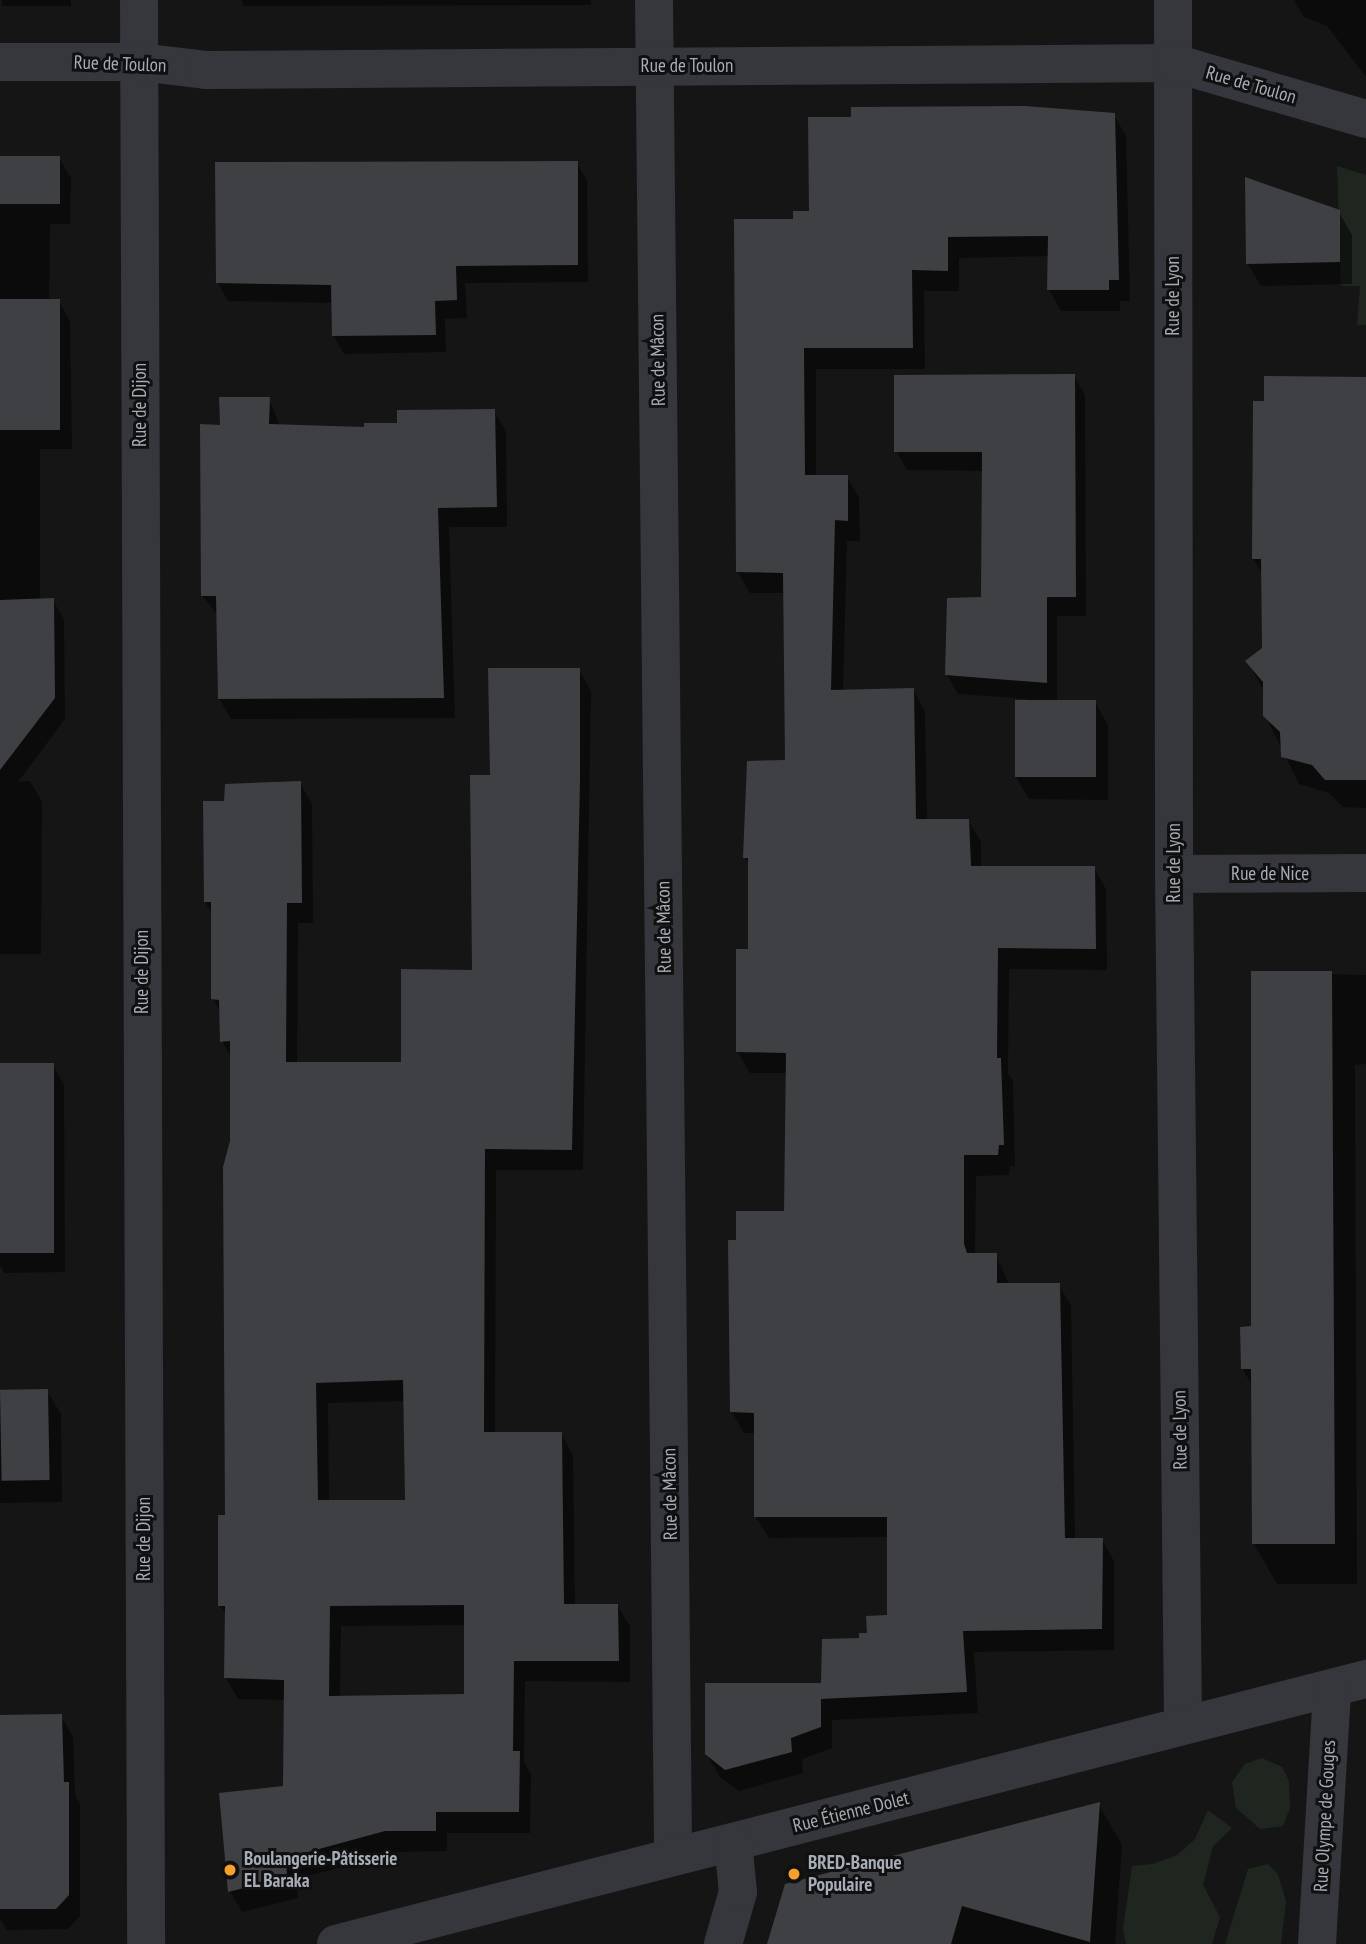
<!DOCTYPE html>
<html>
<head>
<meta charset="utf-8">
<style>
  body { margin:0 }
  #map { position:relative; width:1366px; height:1944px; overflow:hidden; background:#151516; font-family:"PT Sans Narrow",sans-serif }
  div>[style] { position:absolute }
  .green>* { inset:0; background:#1f261f }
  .shadow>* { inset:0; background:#0007; transform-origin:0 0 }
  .building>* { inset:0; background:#3e4043; transform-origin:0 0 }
  .street>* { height:38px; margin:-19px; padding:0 19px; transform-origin:19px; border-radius:19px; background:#35373c }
  .dots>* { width:19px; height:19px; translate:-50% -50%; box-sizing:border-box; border:4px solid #101011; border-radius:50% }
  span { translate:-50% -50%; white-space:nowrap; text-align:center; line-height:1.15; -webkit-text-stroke:6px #101011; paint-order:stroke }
  .street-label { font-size:19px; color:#a6adb7 }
  .poi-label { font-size:19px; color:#a6adb7; font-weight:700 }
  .left { translate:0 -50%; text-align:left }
</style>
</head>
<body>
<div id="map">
  <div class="green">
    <div style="clip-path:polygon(1337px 166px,1366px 175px,1366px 325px,1357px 325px,1360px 286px,1341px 286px)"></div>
    <div style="clip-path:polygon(1262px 1758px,1282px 1767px,1289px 1781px,1290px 1808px,1283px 1826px,1260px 1829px,1236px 1808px,1232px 1782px,1245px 1764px)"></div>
    <div style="clip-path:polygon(1208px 1810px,1232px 1828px,1213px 1846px,1203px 1885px,1220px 1917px,1212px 1944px,1126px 1944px,1123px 1929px,1132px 1866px,1153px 1864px,1177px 1855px,1195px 1839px)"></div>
    <div style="clip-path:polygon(1268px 1864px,1278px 1874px,1286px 1901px,1281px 1944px,1225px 1944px,1248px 1869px)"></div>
  </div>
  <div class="shadow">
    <div style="left:2px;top:0;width:69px;height:6px"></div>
    <div style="clip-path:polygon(241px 0,591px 0,591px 5px,244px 6px)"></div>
    <div style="clip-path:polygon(1294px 0,1366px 0,1366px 77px,1327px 26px,1304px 17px)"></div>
    <div style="clip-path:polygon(1114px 115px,1126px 136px,1130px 301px,1120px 301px,1120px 311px,1061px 311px,1049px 290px,1049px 256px,959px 258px,959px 291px,924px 291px,925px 369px,816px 369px,816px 477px,847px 477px,859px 498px,860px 541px,847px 541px,843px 691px,913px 689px,925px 711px,927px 821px,968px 820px,981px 842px,981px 868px,1094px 868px,1106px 889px,1107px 970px,1009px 969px,1008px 1074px,1013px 1081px,1015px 1166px,1010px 1166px,1009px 1175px,976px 1176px,975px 1255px,996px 1255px,1009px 1284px,1059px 1285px,1071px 1306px,1075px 1540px,1102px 1540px,1114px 1561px,1114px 1650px,974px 1652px,978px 1713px,832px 1720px,832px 1748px,802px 1759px,803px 1773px,739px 1791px,719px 1776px,707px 1754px,823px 1684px,860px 1640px,889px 1616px,889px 1537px,769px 1538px,756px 1517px,756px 1433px,744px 1433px,732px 1412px,737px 1242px,786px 1213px,787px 1073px,750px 1073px,738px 1052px,750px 951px,750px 866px,745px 858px,786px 762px,785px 593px,750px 593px,738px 572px,795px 221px)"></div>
    <div style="clip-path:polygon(0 157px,59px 158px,71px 178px,70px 224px,50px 224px,49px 301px,59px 301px,70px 321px,72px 449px,40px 449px,40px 600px,53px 600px,64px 620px,65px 719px,18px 782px,30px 781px,42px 802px,41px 954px,0 954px)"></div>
    <div style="clip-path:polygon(577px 163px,587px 181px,588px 282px,465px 283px,467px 318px,445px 319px,446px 352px,344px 354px,333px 335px,333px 303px,228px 301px,218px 283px)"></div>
    <div style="clip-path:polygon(1339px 212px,1352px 235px,1352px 284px,1261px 286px,1248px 264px)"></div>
    <div style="clip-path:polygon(1074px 376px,1085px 395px,1086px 616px,1057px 616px,1057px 702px,1095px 702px,1108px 725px,1108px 800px,1029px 799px,1016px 777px,1027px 699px,958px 694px,947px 675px,982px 599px,983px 471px,907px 470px,896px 451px)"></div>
    <div style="clip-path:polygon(1366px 379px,1366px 808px,1343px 807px,1329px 793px,1299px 784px,1265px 715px,1263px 689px,1247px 661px,1264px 648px,1263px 575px,1253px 559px,1266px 402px)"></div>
    <div style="clip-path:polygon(269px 399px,280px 426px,365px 429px,494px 411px,506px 431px,507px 527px,449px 527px,455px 718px,231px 719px,219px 698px,218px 616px,202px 595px,222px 427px)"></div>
    <div style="clip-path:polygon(evenodd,579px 670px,591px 691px,583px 1170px,496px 1170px,495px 1434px,561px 1434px,573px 1455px,575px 1606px,617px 1605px,630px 1626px,630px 1682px,525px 1681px,524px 1762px,531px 1774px,530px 1833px,447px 1833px,447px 1851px,398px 1852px,297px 1879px,298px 1898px,242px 1912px,230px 1891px,285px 1788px,285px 1700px,238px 1699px,226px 1678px,227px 1617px,220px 1606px,227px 1517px,232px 1059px,222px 1041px,221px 1013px,213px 999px,213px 915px,205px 902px,205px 803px,226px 802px,300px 783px,312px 804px,313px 923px,298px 923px,297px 1064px,403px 1064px,474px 972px,492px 776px,579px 670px,405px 1401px,406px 1502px,329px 1502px,328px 1403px,405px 1401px,579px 670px,466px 1625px,466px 1696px,340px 1697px,341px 1626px,466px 1625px)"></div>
    <div style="clip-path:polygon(1253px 973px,1366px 975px,1366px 1064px,1355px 1065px,1357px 1584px,1277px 1584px,1254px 1544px,1253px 1387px,1242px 1368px,1253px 1328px)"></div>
    <div style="clip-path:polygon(0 1065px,53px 1065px,64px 1085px,65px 1272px,4px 1273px,0 1265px)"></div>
    <div style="clip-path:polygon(0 1391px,47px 1391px,61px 1414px,62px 1502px,0 1503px)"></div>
    <div style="clip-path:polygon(0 1716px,61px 1716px,73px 1737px,75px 1795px,80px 1805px,80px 1916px,68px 1929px,7px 1930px,0 1918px)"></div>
    <div style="clip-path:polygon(1099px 1805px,1122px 1845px,1115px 1944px,769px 1944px)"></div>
  </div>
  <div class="building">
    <div style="clip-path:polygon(1025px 106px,1115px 113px,1119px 280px,1109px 280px,1109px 290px,1047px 290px,1048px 236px,948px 237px,948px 271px,912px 270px,913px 348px,804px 348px,805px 475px,848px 475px,848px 521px,835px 520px,831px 690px,914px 688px,916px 819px,969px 819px,971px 866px,1095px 866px,1096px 949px,998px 948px,997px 1058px,1001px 1058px,1004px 1145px,999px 1145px,998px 1155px,964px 1155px,964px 1244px,967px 1253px,997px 1253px,997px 1283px,1060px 1283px,1065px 1538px,1103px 1538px,1102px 1629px,963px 1631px,967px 1692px,821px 1699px,821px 1727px,791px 1738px,792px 1752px,725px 1770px,705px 1754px,705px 1683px,821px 1683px,822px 1639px,859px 1638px,859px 1633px,867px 1633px,866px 1616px,887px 1615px,887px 1517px,754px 1517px,754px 1413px,730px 1412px,728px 1240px,736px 1240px,736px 1211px,784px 1211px,786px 1053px,736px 1052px,736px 949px,748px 949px,748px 858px,743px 858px,747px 761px,785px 760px,783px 573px,736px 572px,734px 219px,793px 219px,793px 211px,809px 211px,808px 117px,851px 117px,851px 107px)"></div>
    <div style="left:0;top:156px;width:60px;height:48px"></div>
    <div style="clip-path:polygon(578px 161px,578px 265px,456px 266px,457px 300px,435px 301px,436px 335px,332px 336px,331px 285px,216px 283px,215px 162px)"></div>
    <div style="clip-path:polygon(1245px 177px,1340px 210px,1340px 262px,1246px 264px)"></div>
    <div style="left:0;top:299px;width:60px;height:131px"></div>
    <div style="clip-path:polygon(1075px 374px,1076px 597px,1047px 597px,1047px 683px,945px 675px,947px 598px,981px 597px,982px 452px,894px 452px,894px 375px)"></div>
    <div style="clip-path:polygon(1264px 376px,1366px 377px,1366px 780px,1325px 780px,1312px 765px,1281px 757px,1280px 732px,1263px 716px,1263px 682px,1245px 661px,1262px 648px,1261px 559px,1252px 559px,1253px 401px,1264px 401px)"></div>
    <div style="clip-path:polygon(219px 397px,270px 397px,269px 424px,364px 427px,364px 423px,397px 423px,397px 410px,495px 409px,497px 507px,438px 508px,444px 698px,218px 699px,216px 596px,201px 596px,200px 424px,220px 425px)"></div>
    <div style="clip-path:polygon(54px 598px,55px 698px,0 770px,0 600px)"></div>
    <div style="clip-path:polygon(evenodd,488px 668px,580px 668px,580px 782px,572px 1150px,485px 1149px,484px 1432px,562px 1432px,564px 1604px,618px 1604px,619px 1661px,514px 1661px,513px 1751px,520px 1751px,519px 1812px,436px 1812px,436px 1831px,385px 1831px,286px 1858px,287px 1877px,228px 1892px,219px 1793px,283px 1786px,284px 1680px,224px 1678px,225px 1606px,218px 1606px,218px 1515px,225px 1515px,223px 1167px,230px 1141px,230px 1041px,220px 1042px,219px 1000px,211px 999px,211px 902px,204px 902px,203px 801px,224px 801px,225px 784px,301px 781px,302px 903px,287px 903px,286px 1062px,401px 1062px,401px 969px,472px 970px,470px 775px,490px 775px,488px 668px,403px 1380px,405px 1500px,318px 1500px,316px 1383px,403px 1380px,488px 668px,464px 1605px,464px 1694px,329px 1696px,330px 1606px,464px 1605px)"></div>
    <div style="left:1015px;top:700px;width:81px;height:77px"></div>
    <div style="clip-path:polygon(1251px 971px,1332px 971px,1335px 1544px,1252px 1544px,1251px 1369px,1241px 1369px,1240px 1327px,1251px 1326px)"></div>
    <div style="left:0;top:1063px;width:54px;height:190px"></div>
    <div style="left:48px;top:1389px;width:91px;height:48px;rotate:89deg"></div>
    <div style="clip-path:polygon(62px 1714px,64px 1782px,69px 1782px,69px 1895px,56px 1909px,0 1909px,0 1715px)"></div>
    <div style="clip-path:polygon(1100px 1802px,1090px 1942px,962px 1906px,951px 1944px,767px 1944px,785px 1884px)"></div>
  </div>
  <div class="street">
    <div style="left:139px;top:0;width:1944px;rotate:89.79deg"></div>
    <div style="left:654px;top:0;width:1854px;rotate:89.41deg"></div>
    <div style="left:1173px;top:0;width:874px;rotate:89.93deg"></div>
    <div style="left:1174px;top:874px;width:851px;rotate:89.39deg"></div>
    <div style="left:0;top:62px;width:140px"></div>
    <div style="left:140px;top:62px;width:66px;rotate:6.9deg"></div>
    <div style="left:206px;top:70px;width:968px;rotate:-0.41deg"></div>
    <div style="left:1174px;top:63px;width:200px;rotate:16.3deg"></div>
    <div style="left:1174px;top:874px;width:192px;rotate:-0.3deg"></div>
    <div style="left:336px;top:1944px;width:1064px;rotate:-14.43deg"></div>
    <div style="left:723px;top:1944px;width:54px;rotate:-73.9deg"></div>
    <div style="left:738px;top:1892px;width:50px;rotate:-95.7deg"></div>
    <div style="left:1317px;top:1944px;width:256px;rotate:-86.6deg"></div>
  </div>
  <div class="dots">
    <div style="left:230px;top:1870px;background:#f6a12d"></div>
    <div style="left:794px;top:1874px;background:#f6a12d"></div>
  </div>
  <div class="street-label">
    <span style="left:120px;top:64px;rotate:2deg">Rue de Toulon</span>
    <span style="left:687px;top:66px">Rue de Toulon</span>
    <span style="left:1251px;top:85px;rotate:16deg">Rue de Toulon</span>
    <span style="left:1173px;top:296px;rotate:-90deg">Rue de Lyon</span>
    <span style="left:658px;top:360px;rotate:-91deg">Rue de Mâcon</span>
    <span style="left:140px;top:405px;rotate:-90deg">Rue de Dijon</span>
    <span style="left:1174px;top:863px;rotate:-90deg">Rue de Lyon</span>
    <span style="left:1270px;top:874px">Rue de Nice</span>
    <span style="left:664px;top:927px;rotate:-91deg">Rue de Mâcon</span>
    <span style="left:142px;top:972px;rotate:-90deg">Rue de Dijon</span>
    <span style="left:1180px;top:1430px;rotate:-91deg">Rue de Lyon</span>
    <span style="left:670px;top:1494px;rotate:-91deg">Rue de Mâcon</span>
    <span style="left:144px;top:1539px;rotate:-90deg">Rue de Dijon</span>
    <span style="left:851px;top:1812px;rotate:-14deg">Rue Étienne Dolet</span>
    <span style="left:1325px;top:1816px;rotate:-87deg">Rue Olympe de Gouges</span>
  </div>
  <div class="poi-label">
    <span class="left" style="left:244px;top:1870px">Boulangerie-Pâtisserie<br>EL Baraka</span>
    <span class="left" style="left:808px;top:1874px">BRED-Banque<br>Populaire</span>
  </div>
</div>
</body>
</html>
